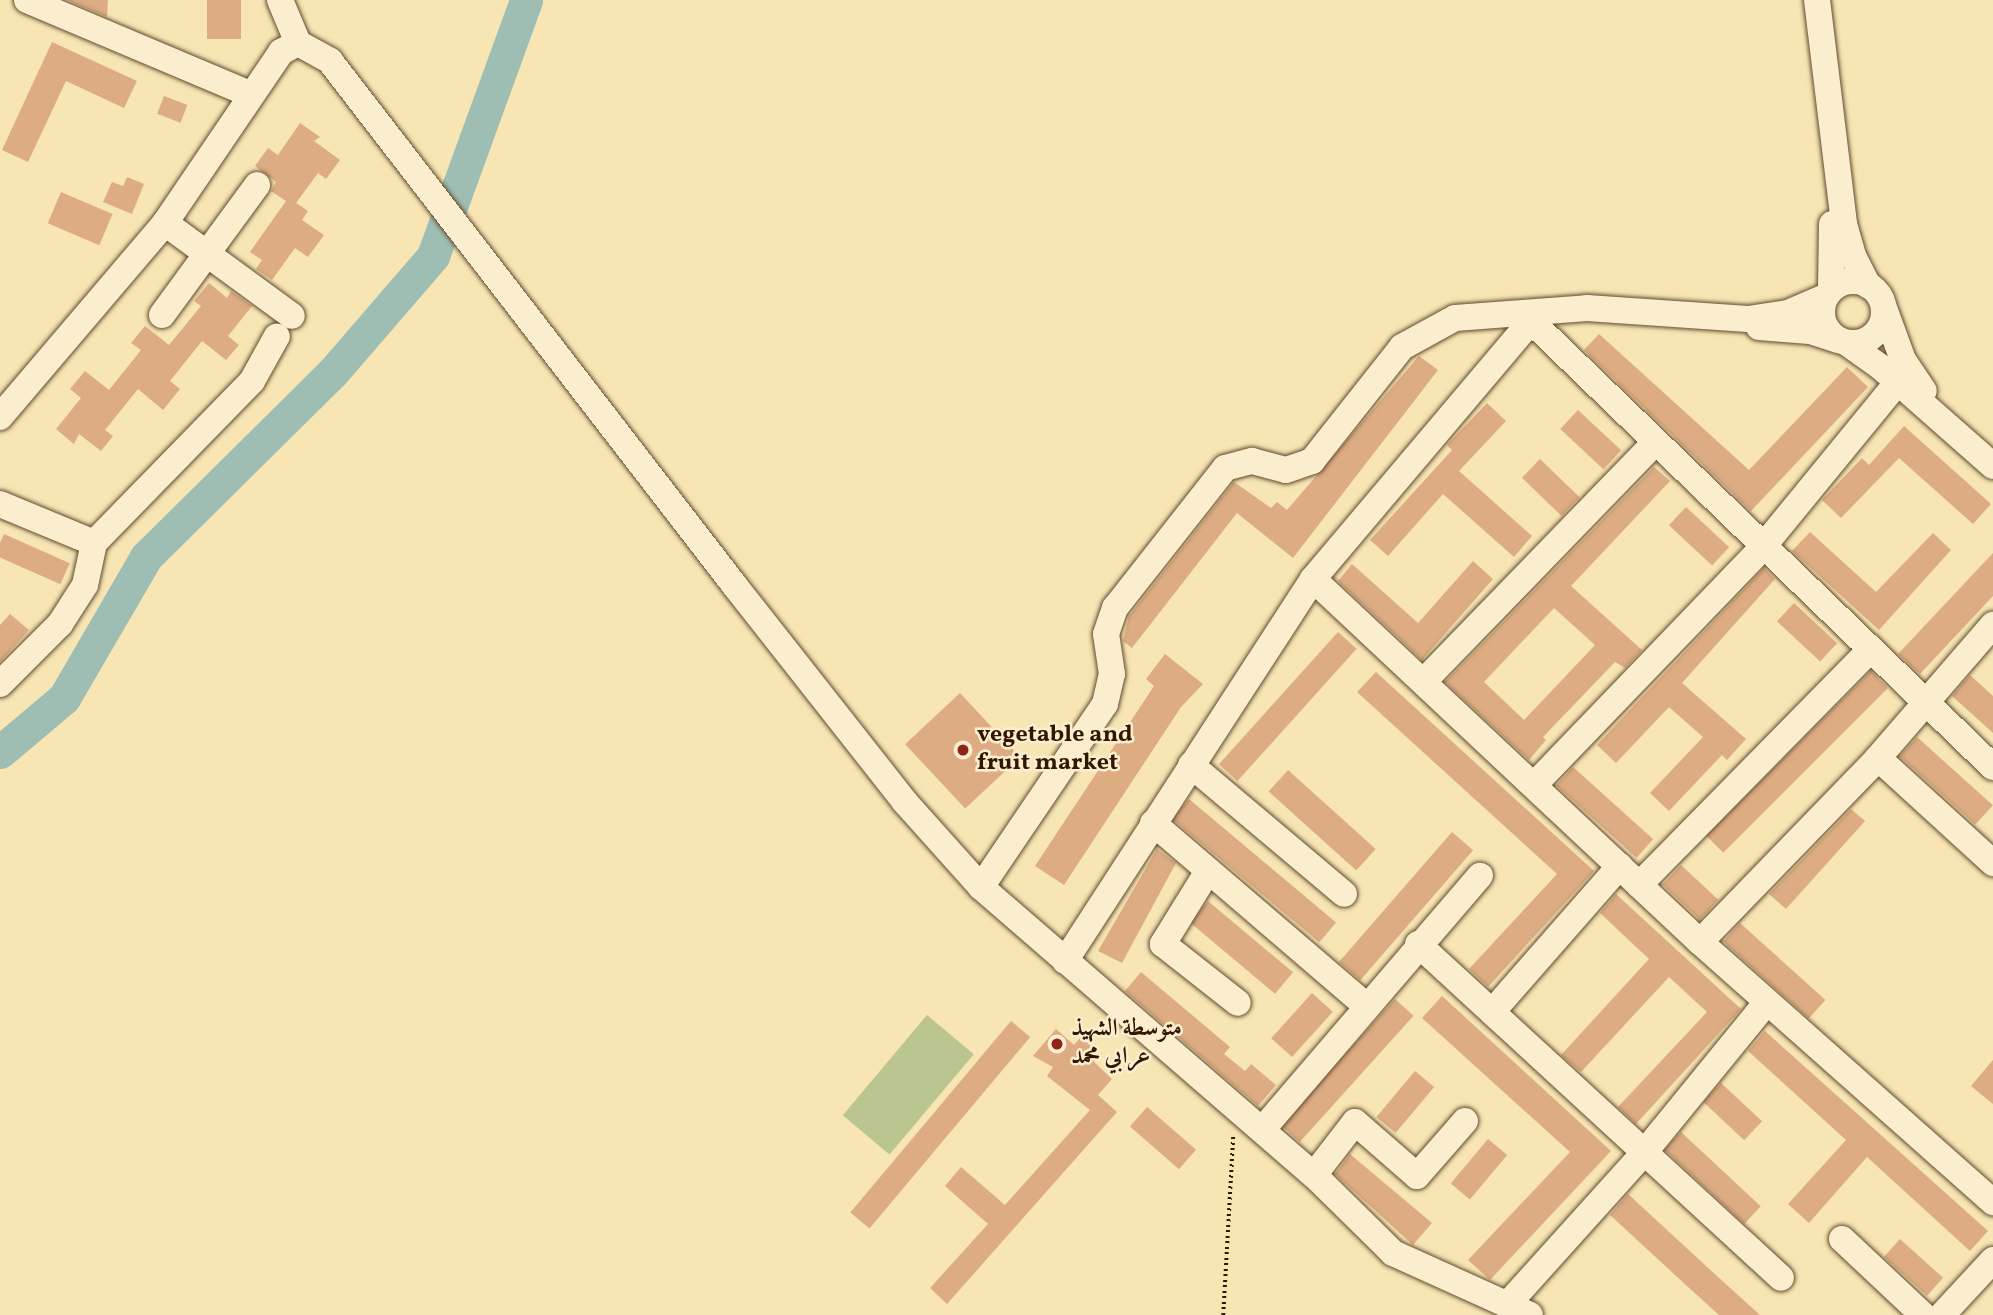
<!DOCTYPE html>
<html>
<head>
<meta charset="utf-8">
<style>
  body { margin:0 }
  #map { position:relative; width:1993px; height:1315px; overflow:hidden; background:#f7e5b4; font-family:Vollkorn,Amiri,serif }
  div>[style] { position:absolute }
  .green>* { inset:0; background:#bac58f; transform-origin:0 0 }
  .river>* { height:33px; margin:-16.5px; padding:0 16.5px; transform-origin:16.5px; border-radius:16.5px; background:#9ebeb4 }
  .building>* { inset:0; background:#ddac83; transform-origin:0 0 }
  .path>* { height:3.5px; margin-top:-1.75px; transform-origin:0; background:repeating-linear-gradient(90deg,#321700 0 2px,transparent 0 5.5px) }
  .roads { filter:drop-shadow(0 0 2px #634a2d) drop-shadow(0 0 2px #634a2d) }
  .minor>* { height:26px; margin:-13px; padding:0 13px; transform-origin:13px; border-radius:13px; background:#faeece }
  .minor>.ring { margin:-13px; padding:0; box-sizing:content-box; background:none; border:26px solid #faeece; border-radius:50% }
  .dots>* { width:19px; height:19px; translate:-50% -50%; box-sizing:border-box; border:4px solid #faeece; border-radius:50% }
  span { translate:-50% -50%; white-space:nowrap; text-align:center; line-height:1.15; -webkit-text-stroke:5px #faeece; paint-order:stroke }
  .poi-label { font-size:24px; color:#321700; font-weight:700 }
  .left { translate:0 -50%; text-align:left }
</style>
</head>
<body>
<div id="map">
  <div class="green">
    <div style="left:927px;top:1015px;width:61px;height:131px;rotate:40deg"></div>
  </div>
  <div class="river">
    <div style="left:0;top:752px;width:84px;rotate:-40.2deg"></div>
    <div style="left:64px;top:698px;width:163px;rotate:-59.8deg"></div>
    <div style="left:146px;top:557px;width:263px;rotate:-44.7deg"></div>
    <div style="left:333px;top:372px;width:153px;rotate:-49.2deg"></div>
    <div style="left:433px;top:256px;width:272px;rotate:-70deg"></div>
  </div>
  <div class="building">
    <div style="clip-path:polygon(67px 0,108px 0,107px 17px)"></div>
    <div style="left:207px;top:0;width:34px;height:39px"></div>
    <div style="clip-path:polygon(52px 42px,137px 81px,124px 108px,66px 81px,28px 162px,2px 150px)"></div>
    <div style="left:164px;top:96px;width:25px;height:19px;rotate:21deg"></div>
    <div style="clip-path:polygon(300px 123px,320px 137px,314px 141px,340px 160px,326px 179px,318px 173px,296px 203px,308px 211px,302px 220px,324px 235px,308px 257px,295px 248px,272px 280px,256px 269px,262px 260px,250px 252px,286px 201px,271px 191px,276px 182px,255px 166px,268px 148px,278px 155px)"></div>
    <div style="clip-path:polygon(127px 177px,144px 184px,132px 214px,103px 202px,112px 182px,123px 186px)"></div>
    <div style="left:61px;top:192px;width:56px;height:34px;rotate:23deg"></div>
    <div style="clip-path:polygon(209px 283px,227px 298px,231px 291px,252px 306px,228px 336px,239px 345px,226px 360px,202px 341px,170px 381px,180px 389px,163px 410px,138px 389px,105px 430px,113px 436px,101px 451px,79px 434px,74px 444px,56px 429px,81px 398px,70px 389px,85px 371px,109px 390px,141px 350px,131px 343px,145px 326px,169px 345px,201px 306px,194px 301px)"></div>
    <div style="clip-path:polygon(1599px 334px,1749px 470px,1847px 367px,1868px 387px,1751px 511px,1584px 350px)"></div>
    <div style="clip-path:polygon(1419px 356px,1438px 370px,1293px 558px,1237px 513px,1132px 648px,1123px 641px,1129px 616px,1234px 482px,1271px 508px,1277px 502px,1287px 510px)"></div>
    <div style="clip-path:polygon(1487px 403px,1506px 421px,1459px 471px,1532px 536px,1514px 557px,1443px 494px,1388px 556px,1370px 540px,1452px 450px,1447px 445px)"></div>
    <div style="left:1578px;top:410px;width:59px;height:26px;rotate:43deg"></div>
    <div style="clip-path:polygon(1904px 426px,1991px 504px,1973px 524px,1899px 458px,1841px 518px,1822px 500px,1862px 458px,1869px 465px)"></div>
    <div style="left:1540px;top:459px;width:55px;height:26px;rotate:44deg"></div>
    <div style="clip-path:polygon(evenodd,1654px 467px,1670px 481px,1571px 586px,1642px 650px,1625px 668px,1615px 662px,1543px 737px,1546px 740px,1529px 760px,1445px 682px,1654px 467px,1554px 608px,1595px 645px,1524px 720px,1484px 682px,1554px 608px)"></div>
    <div style="left:1686px;top:507px;width:59px;height:25px;rotate:43deg"></div>
    <div style="clip-path:polygon(1810px 532px,1876px 592px,1933px 533px,1951px 550px,1879px 630px,1792px 551px)"></div>
    <div style="left:4px;top:534px;width:72px;height:23px;rotate:24deg"></div>
    <div style="clip-path:polygon(1993px 553px,1993px 596px,1920px 674px,1898px 654px)"></div>
    <div style="clip-path:polygon(1473px 561px,1493px 579px,1422px 660px,1338px 581px,1352px 564px,1418px 623px)"></div>
    <div style="clip-path:polygon(1764px 568px,1775px 579px,1682px 683px,1746px 739px,1727px 760px,1722px 755px,1669px 811px,1650px 793px,1703px 737px,1669px 707px,1616px 763px,1597px 745px)"></div>
    <div style="left:1794px;top:603px;width:59px;height:25px;rotate:43deg"></div>
    <div style="clip-path:polygon(10px 614px,29px 630px,0 662px,0 625px)"></div>
    <div style="left:1338px;top:632px;width:25px;height:178px;rotate:42deg"></div>
    <div style="clip-path:polygon(1165px 654px,1203px 684px,1181px 707px,1064px 885px,1035px 866px,1154px 686px,1146px 679px)"></div>
    <div style="left:1871px;top:671px;width:24px;height:233px;rotate:45deg"></div>
    <div style="clip-path:polygon(1376px 672px,1594px 871px,1488px 987px,1469px 969px,1557px 874px,1357px 692px)"></div>
    <div style="clip-path:polygon(1970px 675px,1993px 696px,1993px 733px,1952px 696px)"></div>
    <div style="left:960px;top:693px;width:88px;height:75px;rotate:47deg"></div>
    <div style="left:1917px;top:737px;width:102px;height:26px;rotate:42deg"></div>
    <div style="left:1573px;top:767px;width:108px;height:25px;rotate:42deg"></div>
    <div style="left:1288px;top:770px;width:118px;height:29px;rotate:42deg"></div>
    <div style="left:1189px;top:799px;width:192px;height:26px;rotate:40deg"></div>
    <div style="clip-path:polygon(1851px 809px,1865px 821px,1786px 909px,1769px 894px)"></div>
    <div style="left:1452px;top:832px;width:28px;height:172px;rotate:41deg"></div>
    <div style="clip-path:polygon(1157px 849px,1176px 863px,1122px 963px,1098px 951px)"></div>
    <div style="left:1681px;top:865px;width:51px;height:27px;rotate:43deg"></div>
    <div style="clip-path:polygon(1616px 894px,1741px 1009px,1636px 1124px,1618px 1107px,1707px 1012px,1669px 977px,1581px 1072px,1561px 1055px,1649px 959px,1600px 913px)"></div>
    <div style="left:1208px;top:901px;width:111px;height:28px;rotate:40deg"></div>
    <div style="left:1740px;top:923px;width:115px;height:25px;rotate:42deg"></div>
    <div style="clip-path:polygon(1141px 972px,1230px 1047px,1224px 1054px,1245px 1071px,1251px 1064px,1276px 1085px,1258px 1106px,1125px 991px)"></div>
    <div style="left:1312px;top:993px;width:28px;height:61px;rotate:42deg"></div>
    <div style="clip-path:polygon(1442px 996px,1611px 1151px,1490px 1280px,1468px 1260px,1570px 1152px,1422px 1018px)"></div>
    <div style="left:1395px;top:999px;width:25px;height:170px;rotate:42deg"></div>
    <div style="left:1011px;top:1021px;width:25px;height:250px;rotate:40deg"></div>
    <div style="clip-path:polygon(1056px 1029px,1074px 1045px,1081px 1037px,1100px 1055px,1094px 1062px,1112px 1079px,1098px 1095px,1117px 1112px,947px 1304px,930px 1288px,988px 1224px,945px 1186px,961px 1167px,1005px 1205px,1090px 1110px,1047px 1076px,1053px 1067px,1033px 1056px)"></div>
    <div style="clip-path:polygon(1765px 1031px,1988px 1231px,1970px 1251px,1867px 1157px,1809px 1223px,1788px 1204px,1846px 1140px,1748px 1051px)"></div>
    <div style="clip-path:polygon(1993px 1060px,1993px 1104px,1971px 1086px)"></div>
    <div style="left:1415px;top:1071px;width:25px;height:60px;rotate:40deg"></div>
    <div style="left:1721px;top:1083px;width:56px;height:26px;rotate:43deg"></div>
    <div style="left:1147px;top:1107px;width:65px;height:26px;rotate:41deg"></div>
    <div style="left:1681px;top:1132px;width:109px;height:24px;rotate:43deg"></div>
    <div style="left:1488px;top:1139px;width:25px;height:58px;rotate:40deg"></div>
    <div style="clip-path:polygon(1350px 1154px,1432px 1223px,1413px 1245px,1335px 1174px)"></div>
    <div style="clip-path:polygon(1628px 1194px,1718px 1277px,1760px 1315px,1719px 1315px,1687px 1286px,1610px 1215px)"></div>
    <div style="left:1900px;top:1239px;width:58px;height:24px;rotate:42deg"></div>
  </div>
  <div class="path">
    <div style="left:1223px;top:1315px;width:181px;rotate:-86.8deg"></div>
  </div>
  <div class="roads">
    <div class="minor">
      <div style="left:27px;top:0;width:241px;rotate:22.9deg"></div>
      <div style="left:280px;top:0;width:47px;rotate:67.3deg"></div>
      <div style="left:298px;top:43px;width:37px;rotate:29deg"></div>
      <div style="left:330px;top:61px;width:663px;rotate:52.35deg"></div>
      <div style="left:735px;top:586px;width:275px;rotate:51.8deg"></div>
      <div style="left:905px;top:802px;width:114px;rotate:48.2deg"></div>
      <div style="left:981px;top:887px;width:440px;rotate:40.9deg"></div>
      <div style="left:1314px;top:1175px;width:111px;rotate:44.6deg"></div>
      <div style="left:1393px;top:1253px;width:150px;rotate:24.3deg"></div>
      <div style="left:1817px;top:0;width:226px;rotate:83.1deg"></div>
      <div style="left:1844px;top:224px;width:33px;rotate:74deg"></div>
      <div style="left:1853px;top:256px;width:33px;rotate:63deg"></div>
      <div style="left:165px;top:223px;width:157px;rotate:36.2deg"></div>
      <div class="ring" style="left:1822px;top:281px;width:36px;height:36px"></div>
      <div style="left:1831px;top:289px;width:65px;rotate:-89.1deg"></div>
      <div style="left:1884px;top:308px;width:55px;rotate:69.9deg"></div>
      <div style="left:1903px;top:360px;width:37px;rotate:56deg"></div>
      <div style="left:162px;top:315px;width:161px;rotate:-53.8deg"></div>
      <div style="left:1759px;top:327px;width:51px;rotate:4.5deg"></div>
      <div style="left:1810px;top:331px;width:29px;rotate:18deg"></div>
      <div style="left:1847px;top:343px;width:43px;rotate:35.5deg"></div>
      <div style="left:1882px;top:368px;width:148px;rotate:41.4deg"></div>
      <div style="left:0;top:417px;width:255px;rotate:-49.6deg"></div>
      <div style="left:165px;top:223px;width:207px;rotate:-55.8deg"></div>
      <div style="left:281px;top:52px;width:19px;rotate:-28deg"></div>
      <div style="left:0;top:504px;width:102px;rotate:22.5deg"></div>
      <div style="left:1313px;top:579px;width:531px;rotate:43.17deg"></div>
      <div style="left:1700px;top:942px;width:392px;rotate:41.6deg"></div>
      <div style="left:1424px;top:681px;width:330px;rotate:-45.9deg"></div>
      <div style="left:0;top:684px;width:85px;rotate:-45deg"></div>
      <div style="left:60px;top:624px;width:46px;rotate:-57.3deg"></div>
      <div style="left:85px;top:585px;width:43px;rotate:-77.9deg"></div>
      <div style="left:94px;top:543px;width:226px;rotate:-45.7deg"></div>
      <div style="left:252px;top:381px;width:51px;rotate:-60.9deg"></div>
      <div style="left:1878px;top:758px;width:156px;rotate:42.4deg"></div>
      <div style="left:1191px;top:765px;width:200px;rotate:40.1deg"></div>
      <div style="left:1535px;top:784px;width:327px;rotate:-46.1deg"></div>
      <div style="left:1762px;top:548px;width:215px;rotate:-50.7deg"></div>
      <div style="left:1153px;top:823px;width:279px;rotate:40.6deg"></div>
      <div style="left:1208px;top:871px;width:86px;rotate:121.7deg"></div>
      <div style="left:1163px;top:944px;width:95px;rotate:38.2deg"></div>
      <div style="left:1639px;top:885px;width:328px;rotate:-45.5deg"></div>
      <div style="left:981px;top:887px;width:221px;rotate:-55.9deg"></div>
      <div style="left:1105px;top:704px;width:31px;rotate:-77deg"></div>
      <div style="left:1112px;top:674px;width:40px;rotate:-98.5deg"></div>
      <div style="left:1106px;top:634px;width:28px;rotate:-71deg"></div>
      <div style="left:1115px;top:608px;width:178px;rotate:-51.8deg"></div>
      <div style="left:1225px;top:468px;width:28px;rotate:-15deg"></div>
      <div style="left:1252px;top:461px;width:35px;rotate:15deg"></div>
      <div style="left:1286px;top:470px;width:28px;rotate:-19deg"></div>
      <div style="left:1312px;top:461px;width:145px;rotate:-51.7deg"></div>
      <div style="left:1402px;top:347px;width:60px;rotate:-28.7deg"></div>
      <div style="left:1455px;top:318px;width:132px;rotate:-4.3deg"></div>
      <div style="left:1587px;top:308px;width:161px;rotate:3.9deg"></div>
      <div style="left:1748px;top:319px;width:40px;rotate:-8.5deg"></div>
      <div style="left:1788px;top:313px;width:40px;rotate:-23.4deg"></div>
      <div style="left:1700px;top:942px;width:256px;rotate:-45.9deg"></div>
      <div style="left:1878px;top:758px;width:176px;rotate:-49.2deg"></div>
      <div style="left:1418px;top:944px;width:493px;rotate:42.6deg"></div>
      <div style="left:1065px;top:961px;width:455px;rotate:-57deg"></div>
      <div style="left:1313px;top:579px;width:338px;rotate:-49.8deg"></div>
      <div style="left:1531px;top:321px;width:642px;rotate:43.99deg"></div>
      <div style="left:1492px;top:1012px;width:194px;rotate:-48.8deg"></div>
      <div style="left:1262px;top:1130px;width:335px;rotate:-49.4deg"></div>
      <div style="left:1314px;top:1175px;width:67px;rotate:-52.3deg"></div>
      <div style="left:1355px;top:1122px;width:82px;rotate:41.1deg"></div>
      <div style="left:1417px;top:1176px;width:73px;rotate:-48.9deg"></div>
      <div style="left:1842px;top:1239px;width:111px;rotate:43.2deg"></div>
      <div style="left:1507px;top:1305px;width:203px;rotate:-48deg"></div>
      <div style="left:1643px;top:1154px;width:196px;rotate:-50.8deg"></div>
      <div style="left:1942px;top:1315px;width:75px;rotate:-47.2deg"></div>
    </div>
  </div>
  <div class="dots">
    <div style="left:963px;top:750px;background:#8f2418"></div>
    <div style="left:1057px;top:1044px;background:#8f2418"></div>
  </div>
  <div class="poi-label">
    <span class="left" style="left:977px;top:750px">vegetable and<br>fruit market</span>
    <span class="left" style="left:1071px;top:1044px">متوسطة الشهيذ<br>عرابي محمد</span>
  </div>
</div>
</body>
</html>
